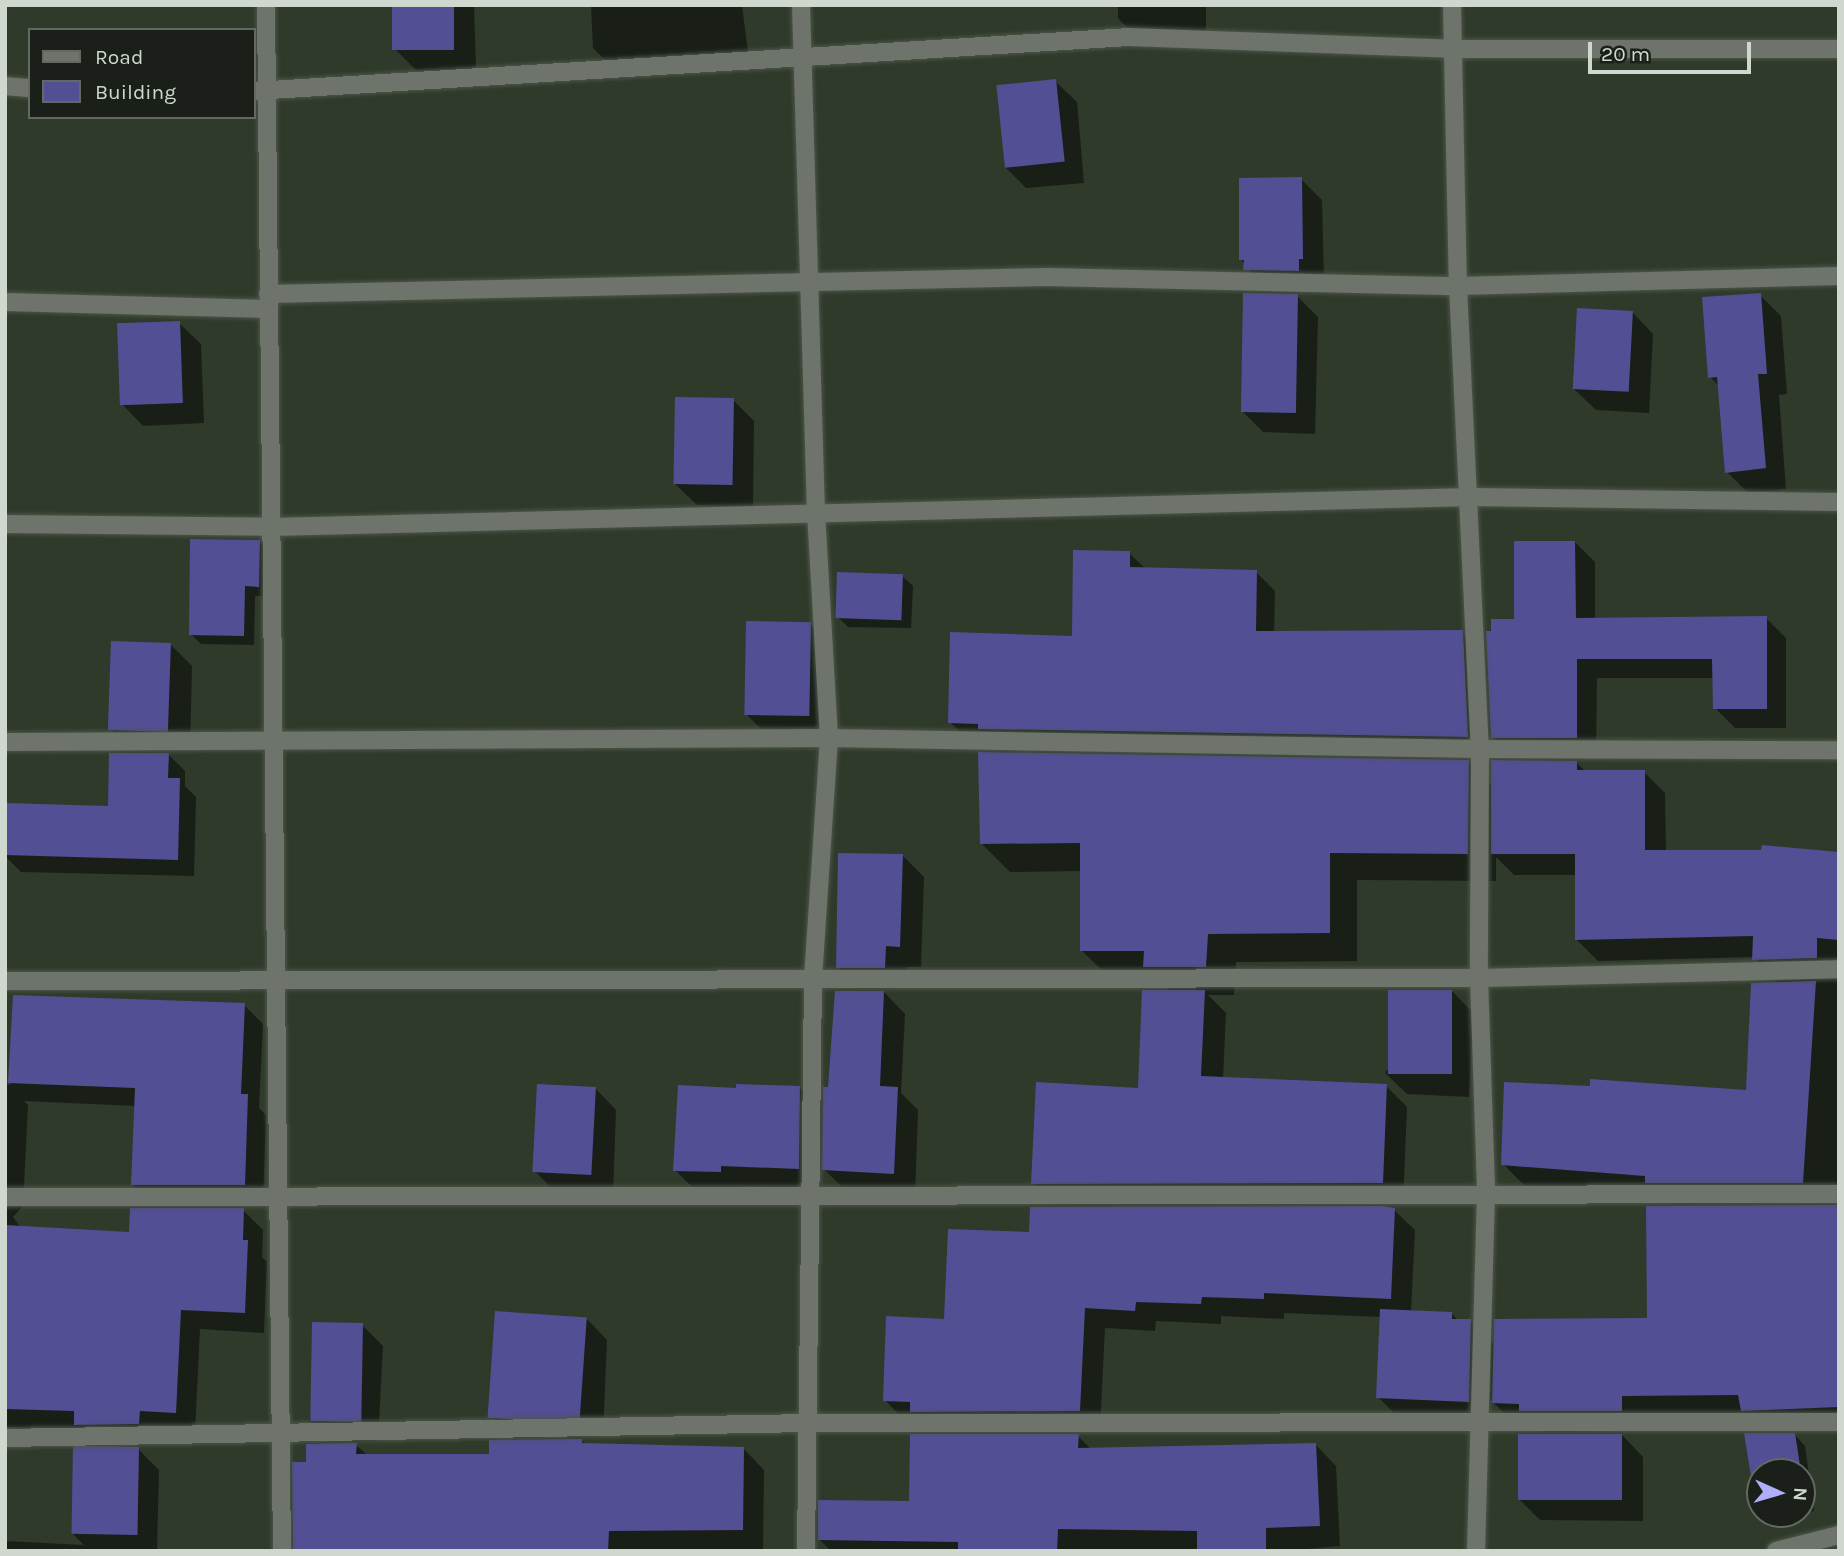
<!DOCTYPE html>
<html>
<head>
<meta charset="utf-8">
<style>
  body { margin:0 }
  #map { position:relative; width:1844px; height:1556px; overflow:hidden; background:#2f3a2b; font-family:Karla,sans-serif }
  div>[style] { position:absolute }
  .shadow>* { inset:0; background:#0007 }
  .building>* { inset:0; background:#534f95; transform-origin:0 0 }
  .roads { filter:drop-shadow(0 0 2px #4c5648) drop-shadow(0 0 2px #4c5648) }
  .minor>* { height:18px; margin:-9px; padding:0 9px; transform-origin:9px; border-radius:9px; background:#6e736c }
  span { translate:-50% -50%; white-space:nowrap; text-align:center; line-height:1.15; -webkit-text-stroke:7px #1a1f19; paint-order:stroke }
  .frame { position:absolute; inset:0; border:7px solid #d0d7ce; pointer-events:none }
  .legend { position:absolute; left:28px; top:28px; width:228px; height:91px; box-sizing:border-box; background:#1a1f19; border:2px solid #636961; margin:0; padding:9px 12px; list-style:none; font-size:21px; color:#d0d7ce }
  .legend li { display:flex; align-items:center; gap:14px; height:35px }
  .legend b { width:35px; border:2px solid #636961 }
  .north { position:absolute; left:1746px; top:1458px; width:70px; height:70px; box-sizing:border-box; background:#1a1f19; border:2px solid #636961; border-radius:50%; rotate:94deg; font-size:19px; font-weight:700; line-height:28px; text-align:center; color:#d0d7ce }
  .north::after { content:''; display:block; margin:auto; width:24px; height:32px; background:#aeaefb; clip-path:polygon(50% 0,100% 100%,50% 72%,0 100%) }
  .scale { position:absolute; left:1588px; top:42px; width:163px; height:32px; box-sizing:border-box; border:4px solid #d0d7ce; border-top:0; padding-left:9px; font-size:21px; line-height:24px; white-space:nowrap; color:#d0d7ce; -webkit-text-stroke:5px #1a1f19; paint-order:stroke }
</style>
</head>
<body>
<div id="map">
  <div class="shadow">
    <div style="clip-path:polygon(394px 5px,474px 5px,476px 69px,416px 70px,395px 49px)"></div>
    <div style="clip-path:polygon(591px 5px,742px 5px,748px 52px,666px 56px,666px 68px,613px 68px,593px 48px)"></div>
    <div style="clip-path:polygon(1118px 5px,1206px 5px,1206px 41px,1139px 40px,1118px 18px)"></div>
    <div style="clip-path:polygon(1055px 81px,1077px 102px,1084px 183px,1026px 188px,1005px 167px)"></div>
    <div style="clip-path:polygon(1301px 179px,1322px 200px,1324px 280px,1266px 291px,1241px 259px)"></div>
    <div style="clip-path:polygon(1760px 295px,1781px 316px,1787px 394px,1779px 395px,1786px 489px,1748px 493px,1727px 472px,1720px 387px,1710px 377px)"></div>
    <div style="clip-path:polygon(1297px 296px,1318px 317px,1315px 434px,1263px 432px,1242px 411px)"></div>
    <div style="clip-path:polygon(1632px 312px,1653px 334px,1649px 413px,1596px 410px,1574px 389px)"></div>
    <div style="clip-path:polygon(179px 323px,201px 344px,204px 423px,143px 426px,122px 404px)"></div>
    <div style="clip-path:polygon(733px 400px,754px 421px,753px 507px,697px 505px,675px 484px)"></div>
    <div style="clip-path:polygon(259px 542px,270px 552px,268px 596px,255px 596px,254px 645px,201px 644px,191px 634px)"></div>
    <div style="clip-path:polygon(1575px 542px,1595px 562px,1595px 620px,1766px 618px,1786px 638px,1786px 728px,1735px 728px,1715px 708px,1714px 678px,1597px 678px,1596px 757px,1513px 757px,1493px 737px,1516px 621px)"></div>
    <div style="clip-path:polygon(1129px 553px,1146px 569px,1256px 572px,1275px 591px,1274px 633px,1462px 632px,1481px 651px,1486px 756px,969px 741px,950px 722px,1073px 638px)"></div>
    <div style="clip-path:polygon(902px 576px,913px 586px,911px 628px,848px 627px,838px 617px)"></div>
    <div style="clip-path:polygon(810px 624px,832px 645px,831px 736px,767px 735px,746px 714px)"></div>
    <div style="clip-path:polygon(170px 644px,192px 666px,190px 750px,132px 751px,111px 729px)"></div>
    <div style="clip-path:polygon(168px 754px,185px 771px,185px 786px,196px 797px,194px 876px,21px 872px,5px 856px,5px 805px,109px 807px)"></div>
    <div style="clip-path:polygon(1468px 762px,1493px 787px,1576px 762px,1586px 772px,1644px 772px,1665px 793px,1666px 852px,1839px 853px,1839px 1196px,1789px 1193px,1789px 1203px,1668px 1204px,1661px 1196px,1524px 1185px,1503px 1164px,1747px 1092px,1778px 984px,1754px 957px,1598px 961px,1577px 940px,1577px 875px,1514px 875px,1496px 857px,1496px 881px,1357px 880px,1357px 961px,1236px 962px,1234px 995px,1208px 995px,1226px 1013px,1223px 1079px,1386px 1086px,1407px 1107px,1403px 1204px,1054px 1205px,1033px 1183px,1139px 1089px,1170px 992px,1157px 979px,1110px 978px,1081px 950px,1081px 871px,1010px 872px,982px 844px)"></div>
    <div style="clip-path:polygon(902px 855px,924px 877px,921px 967px,907px 967px,906px 988px,859px 989px,838px 967px)"></div>
    <div style="clip-path:polygon(1452px 991px,1473px 1013px,1469px 1097px,1407px 1094px,1385px 1073px)"></div>
    <div style="clip-path:polygon(884px 992px,905px 1014px,901px 1093px,918px 1110px,915px 1195px,845px 1190px,824px 1169px,829px 1089px)"></div>
    <div style="clip-path:polygon(14px 997px,244px 1005px,263px 1024px,259px 1108px,266px 1115px,263px 1203px,151px 1204px,133px 1185px,136px 1106px,24px 1101px,28px 1105px,23px 1206px,13px 1217px,21px 1228px,131px 1234px,243px 1210px,263px 1230px,262px 1257px,267px 1262px,264px 1333px,200px 1329px,195px 1432px,5px 1427px,5px 1084px,10px 1085px)"></div>
    <div style="clip-path:polygon(595px 1088px,616px 1110px,613px 1195px,556px 1193px,535px 1171px)"></div>
    <div style="clip-path:polygon(800px 1088px,821px 1109px,820px 1189px,742px 1186px,742px 1193px,696px 1191px,675px 1170px,738px 1090px)"></div>
    <div style="clip-path:polygon(1394px 1210px,1415px 1230px,1411px 1312px,1452px 1314px,1459px 1321px,1470px 1321px,1495px 1345px,1839px 1317px,1839px 1429px,1764px 1431px,1749px 1416px,1643px 1417px,1643px 1431px,1542px 1432px,1535px 1425px,1515px 1424px,1490px 1399px,1489px 1422px,1399px 1418px,1378px 1397px,1381px 1317px,1284px 1313px,1284px 1319px,1221px 1316px,1221px 1324px,1156px 1321px,1155px 1331px,1105px 1328px,1100px 1431px,905px 1421px,885px 1400px,945px 1321px,1030px 1234px)"></div>
    <div style="clip-path:polygon(586px 1318px,607px 1340px,603px 1436px,513px 1438px,492px 1417px)"></div>
    <div style="clip-path:polygon(362px 1325px,383px 1346px,378px 1441px,331px 1442px,309px 1420px)"></div>
    <div style="clip-path:polygon(1622px 1435px,1643px 1457px,1643px 1521px,1540px 1520px,1519px 1499px)"></div>
    <div style="clip-path:polygon(1746px 1435px,1795px 1435px,1805px 1446px,1814px 1511px,1802px 1513px,1802px 1472px,1760px 1472px,1760px 1510px,1757px 1507px)"></div>
    <div style="clip-path:polygon(1078px 1436px,1092px 1450px,1315px 1444px,1336px 1466px,1340px 1546px,1286px 1551px,831px 1551px,819px 1539px)"></div>
    <div style="clip-path:polygon(581px 1440px,586px 1445px,743px 1448px,764px 1470px,763px 1551px,293px 1551px,294px 1463px,307px 1464px,356px 1445px,367px 1455px,490px 1456px)"></div>
    <div style="clip-path:polygon(138px 1449px,159px 1470px,157px 1551px,5px 1551px,5px 1541px,84px 1545px,73px 1534px)"></div>
    <div style="clip-path:polygon(1764px 1514px,1793px 1514px,1768px 1518px)"></div>
  </div>
  <div class="building">
    <div style="left:392px;top:5px;width:62px;height:45px"></div>
    <div style="left:1056px;top:79px;width:83px;height:60px;rotate:84deg"></div>
    <div style="clip-path:polygon(1302px 177px,1303px 259px,1299px 259px,1299px 271px,1243px 270px,1244px 260px,1239px 260px,1239px 178px)"></div>
    <div style="left:1243px;top:293px;width:55px;height:119px;rotate:1deg"></div>
    <div style="clip-path:polygon(1761px 293px,1767px 374px,1758px 374px,1766px 468px,1725px 473px,1717px 377px,1708px 378px,1702px 297px)"></div>
    <div style="left:1577px;top:308px;width:56px;height:81px;rotate:3deg"></div>
    <div style="left:180px;top:321px;width:82px;height:63px;rotate:88deg"></div>
    <div style="left:675px;top:397px;width:59px;height:87px;rotate:1deg"></div>
    <div style="clip-path:polygon(190px 539px,260px 540px,259px 587px,245px 586px,244px 636px,189px 635px)"></div>
    <div style="clip-path:polygon(1514px 541px,1575px 541px,1576px 618px,1767px 616px,1767px 709px,1713px 709px,1712px 659px,1577px 659px,1577px 738px,1491px 738px,1486px 631px,1491px 631px,1491px 619px,1514px 619px)"></div>
    <div style="clip-path:polygon(1073px 550px,1130px 551px,1130px 567px,1257px 570px,1256px 631px,1463px 630px,1468px 737px,978px 729px,978px 724px,948px 723px,950px 632px,1072px 636px)"></div>
    <div style="left:837px;top:572px;width:66px;height:46px;rotate:2deg"></div>
    <div style="left:746px;top:621px;width:65px;height:94px;rotate:1deg"></div>
    <div style="left:111px;top:641px;width:60px;height:89px;rotate:2deg"></div>
    <div style="clip-path:polygon(978px 752px,1469px 760px,1468px 854px,1330px 853px,1330px 933px,1208px 934px,1206px 967px,1143px 967px,1144px 951px,1080px 951px,1080px 843px,980px 844px)"></div>
    <div style="clip-path:polygon(109px 753px,169px 753px,168px 778px,180px 778px,178px 860px,5px 855px,5px 803px,108px 806px)"></div>
    <div style="clip-path:polygon(1491px 760px,1577px 761px,1577px 770px,1645px 770px,1645px 850px,1761px 850px,1762px 845px,1839px 852px,1839px 940px,1817px 938px,1817px 958px,1752px 960px,1753px 936px,1575px 940px,1575px 854px,1491px 854px)"></div>
    <div style="clip-path:polygon(838px 853px,903px 854px,900px 947px,886px 946px,885px 968px,836px 968px)"></div>
    <div style="clip-path:polygon(1816px 981px,1803px 1183px,1645px 1183px,1645px 1176px,1501px 1165px,1504px 1082px,1590px 1086px,1590px 1079px,1746px 1090px,1751px 983px)"></div>
    <div style="clip-path:polygon(1142px 990px,1205px 990px,1201px 1076px,1387px 1084px,1383px 1183px,1031px 1184px,1036px 1082px,1138px 1088px)"></div>
    <div style="left:1388px;top:990px;width:64px;height:84px"></div>
    <div style="clip-path:polygon(835px 991px,884px 991px,880px 1086px,898px 1087px,894px 1174px,822px 1170px,823px 1087px,828px 1087px)"></div>
    <div style="clip-path:polygon(13px 995px,245px 1003px,241px 1094px,248px 1094px,245px 1185px,131px 1185px,135px 1088px,8px 1083px)"></div>
    <div style="left:537px;top:1084px;width:59px;height:88px;rotate:3deg"></div>
    <div style="clip-path:polygon(736px 1084px,800px 1086px,799px 1169px,721px 1166px,721px 1172px,673px 1171px,678px 1085px,736px 1088px)"></div>
    <div style="clip-path:polygon(1839px 1205px,1839px 1407px,1741px 1411px,1738px 1395px,1622px 1396px,1622px 1411px,1519px 1411px,1519px 1404px,1492px 1403px,1494px 1319px,1647px 1318px,1646px 1206px)"></div>
    <div style="clip-path:polygon(1382px 1206px,1395px 1208px,1391px 1299px,1264px 1293px,1264px 1299px,1202px 1297px,1201px 1304px,1136px 1302px,1135px 1311px,1085px 1308px,1080px 1411px,910px 1412px,910px 1402px,883px 1401px,886px 1316px,944px 1319px,948px 1229px,1029px 1232px,1030px 1207px)"></div>
    <div style="clip-path:polygon(130px 1208px,244px 1208px,243px 1240px,248px 1240px,245px 1313px,181px 1310px,176px 1413px,140px 1411px,139px 1424px,74px 1425px,74px 1411px,5px 1409px,5px 1225px,129px 1232px)"></div>
    <div style="clip-path:polygon(1380px 1309px,1452px 1312px,1452px 1319px,1471px 1319px,1469px 1402px,1376px 1398px)"></div>
    <div style="left:495px;top:1311px;width:92px;height:107px;rotate:4deg"></div>
    <div style="left:312px;top:1322px;width:51px;height:99px;rotate:1deg"></div>
    <div style="clip-path:polygon(1744px 1433px,1795px 1433px,1801px 1472px,1760px 1472px,1760px 1507px,1756px 1508px)"></div>
    <div style="clip-path:polygon(910px 1434px,1079px 1434px,1078px 1448px,1316px 1443px,1320px 1526px,1266px 1528px,1266px 1551px,1197px 1551px,1197px 1531px,1058px 1529px,1057px 1551px,958px 1551px,958px 1542px,818px 1540px,818px 1500px,909px 1501px)"></div>
    <div style="left:1518px;top:1434px;width:104px;height:66px"></div>
    <div style="clip-path:polygon(582px 1439px,582px 1443px,744px 1447px,743px 1530px,609px 1531px,608px 1551px,293px 1551px,292px 1462px,306px 1462px,306px 1444px,357px 1443px,356px 1454px,489px 1454px,489px 1440px)"></div>
    <div style="left:139px;top:1447px;width:88px;height:66px;rotate:91deg"></div>
  </div>
  <div class="roads">
    <div class="minor">
      <div style="left:266px;top:5px;width:1546px;rotate:89.41deg"></div>
      <div style="left:801px;top:5px;width:507px;rotate:88.31deg"></div>
      <div style="left:816px;top:512px;width:226px;rotate:86.7deg"></div>
      <div style="left:829px;top:738px;width:242px;rotate:93.8deg"></div>
      <div style="left:813px;top:979px;width:572px;rotate:90.7deg"></div>
      <div style="left:1452px;top:5px;width:281px;rotate:88.8deg"></div>
      <div style="left:1458px;top:286px;width:464px;rotate:87.3deg"></div>
      <div style="left:1480px;top:749px;width:229px;rotate:90.3deg"></div>
      <div style="left:1479px;top:978px;width:215px;rotate:88.1deg"></div>
      <div style="left:1486px;top:1193px;width:358px;rotate:91.6deg"></div>
      <div style="left:5px;top:86px;width:25px;rotate:5deg"></div>
      <div style="left:254px;top:91px;width:877px;rotate:-3.53deg"></div>
      <div style="left:1129px;top:37px;width:323px;rotate:2.1deg"></div>
      <div style="left:1452px;top:49px;width:387px"></div>
      <div style="left:268px;top:294px;width:778px;rotate:-1.25deg"></div>
      <div style="left:1046px;top:277px;width:412px;rotate:1.3deg"></div>
      <div style="left:1458px;top:286px;width:381px;rotate:-1.5deg"></div>
      <div style="left:5px;top:302px;width:264px;rotate:1.5deg"></div>
      <div style="left:5px;top:524px;width:267px;rotate:0.6deg"></div>
      <div style="left:272px;top:527px;width:1200px;rotate:-1.43deg"></div>
      <div style="left:1472px;top:497px;width:367px;rotate:0.8deg"></div>
      <div style="left:5px;top:742px;width:824px;rotate:-0.28deg"></div>
      <div style="left:829px;top:738px;width:651px;rotate:0.97deg"></div>
      <div style="left:1480px;top:749px;width:359px;rotate:0.2deg"></div>
      <div style="left:5px;top:981px;width:1474px;rotate:-0.12deg"></div>
      <div style="left:1479px;top:978px;width:360px;rotate:-1.4deg"></div>
      <div style="left:5px;top:1197px;width:1834px;rotate:-0.09deg"></div>
      <div style="left:5px;top:1438px;width:803px;rotate:-1.07deg"></div>
      <div style="left:808px;top:1423px;width:1031px;rotate:-0.06deg"></div>
      <div style="left:1776px;top:1551px;width:65px;rotate:-14.3deg"></div>
    </div>
  </div>
  <div class="frame"></div>
  <ul class="legend">
  <li><b style="height:9px;background:#6e736c"></b>Road</li>
  <li><b style="height:19px;background:#534f95"></b>Building</li>
  </ul>
  <div class="north">N</div>
  <div class="scale">20 m</div>
</div>
</body>
</html>
